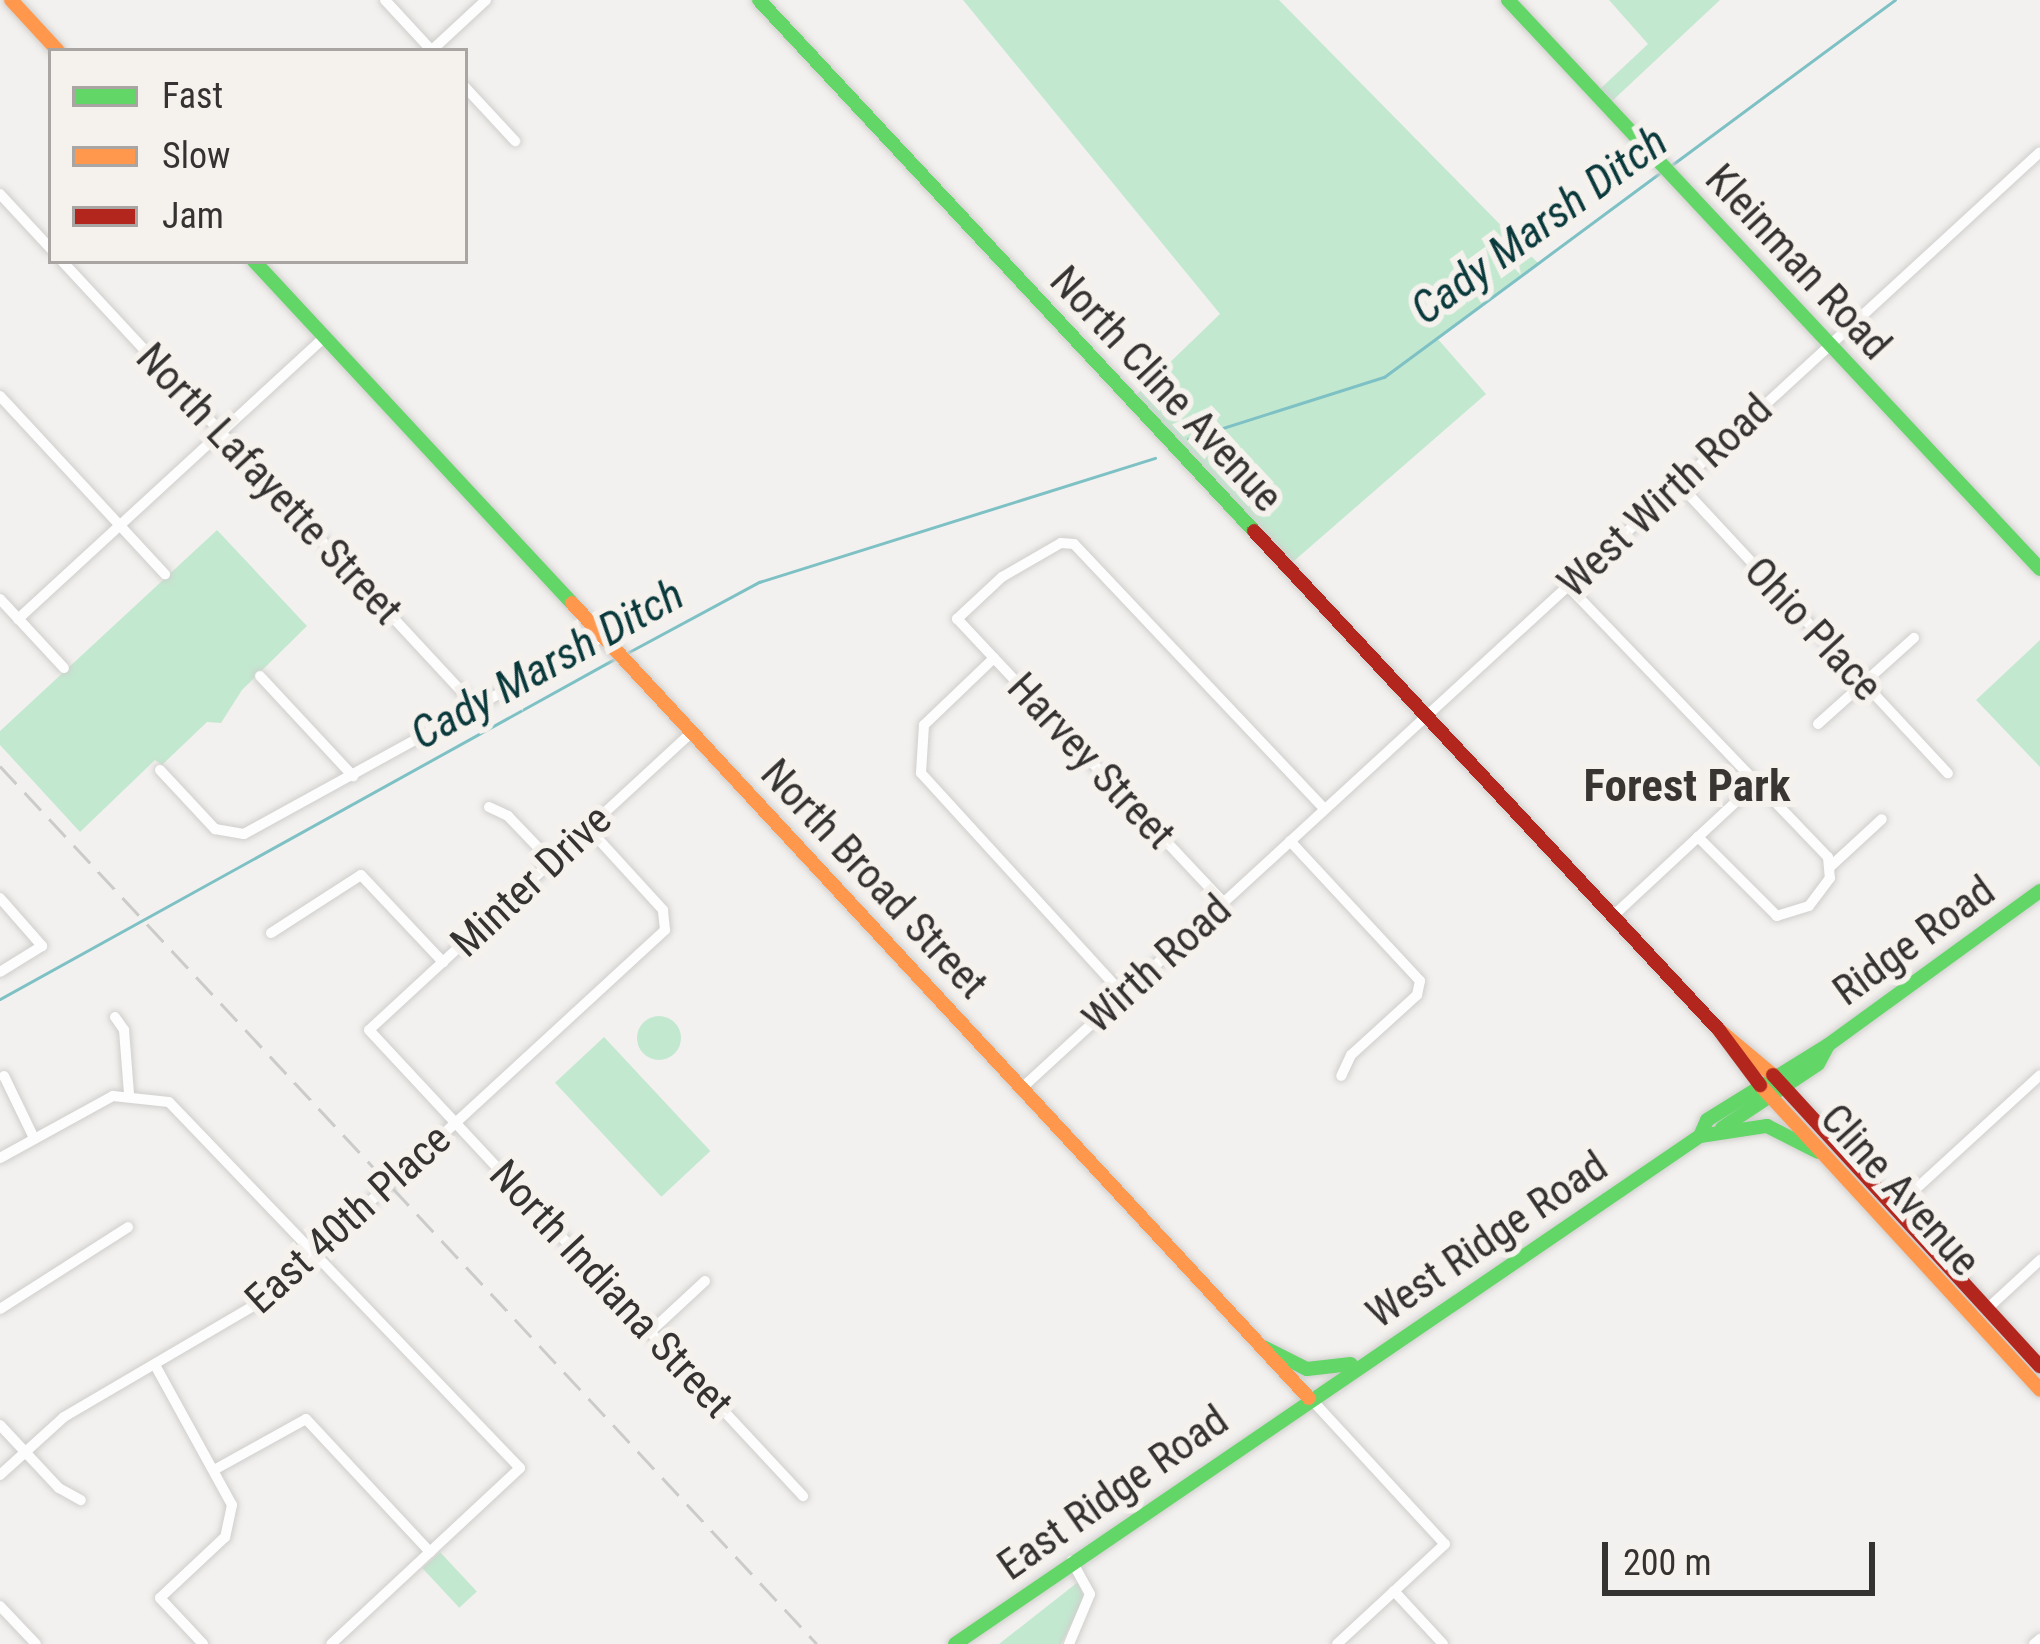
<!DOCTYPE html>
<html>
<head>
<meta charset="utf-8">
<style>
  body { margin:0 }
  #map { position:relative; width:2040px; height:1644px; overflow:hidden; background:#f3f1ef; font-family:"Roboto Condensed",sans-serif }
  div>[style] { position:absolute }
  .green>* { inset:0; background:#c3e8d0; transform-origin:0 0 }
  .round { border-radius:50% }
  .stream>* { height:3px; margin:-1.5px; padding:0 1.5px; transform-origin:1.5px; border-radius:1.5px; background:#7ec1c5 }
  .roads { filter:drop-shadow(0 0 3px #cfcecc) drop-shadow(0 0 3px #cfcecc) }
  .street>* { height:10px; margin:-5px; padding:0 5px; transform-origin:5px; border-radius:5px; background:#fdfdfd }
  .fast>* { height:14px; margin:-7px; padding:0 7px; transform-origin:7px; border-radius:7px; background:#63d668 }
  .slow>* { height:14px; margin:-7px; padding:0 7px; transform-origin:7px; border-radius:7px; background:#ff974d }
  .jam>* { height:14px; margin:-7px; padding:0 7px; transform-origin:7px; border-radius:7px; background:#b3261e }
  .rail>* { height:3px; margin-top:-1.5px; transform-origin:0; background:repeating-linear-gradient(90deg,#cbcbca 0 24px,transparent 0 36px) }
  span { translate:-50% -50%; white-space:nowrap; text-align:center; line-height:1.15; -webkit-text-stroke:12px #f5f1ed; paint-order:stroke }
  .street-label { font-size:42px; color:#353332 }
  .water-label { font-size:45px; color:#0a393c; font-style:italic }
  .neighbourhood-label { font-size:45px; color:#393532; font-weight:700 }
  .legend { position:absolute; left:48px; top:48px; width:420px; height:216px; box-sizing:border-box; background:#f5f1ed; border:3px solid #a8a5a2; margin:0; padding:15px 21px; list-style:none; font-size:36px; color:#353332 }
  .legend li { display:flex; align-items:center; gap:24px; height:60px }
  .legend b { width:60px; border:3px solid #a8a5a2 }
  .scale { position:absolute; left:1602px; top:1542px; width:273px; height:54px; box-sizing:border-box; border:6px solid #353332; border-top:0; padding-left:15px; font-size:36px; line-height:42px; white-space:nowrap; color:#353332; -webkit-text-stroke:9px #f5f1ed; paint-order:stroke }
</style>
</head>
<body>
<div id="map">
  <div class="green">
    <div style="clip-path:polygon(963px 0,1279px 0,1538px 263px,1437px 338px,1486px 394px,1287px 567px,1131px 400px,1220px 314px)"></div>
    <div style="clip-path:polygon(1609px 0,1720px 0,1611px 102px,1600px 89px,1648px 44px)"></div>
    <div style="clip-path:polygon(217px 530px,307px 626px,242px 690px,221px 723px,207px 722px,162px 765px,155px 760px,80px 832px,0 745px,0 731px)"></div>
    <div style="clip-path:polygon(2040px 640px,2040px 767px,1976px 700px)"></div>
    <div class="round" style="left:637px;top:1016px;width:44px;height:44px"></div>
    <div style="left:604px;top:1037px;width:156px;height:67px;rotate:47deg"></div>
    <div style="left:440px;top:1552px;width:54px;height:24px;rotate:47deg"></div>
    <div style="clip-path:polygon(1078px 1582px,1084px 1598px,1061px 1644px,999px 1644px)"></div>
  </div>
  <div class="stream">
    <div style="left:1669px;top:167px;width:281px;rotate:-36.5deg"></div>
    <div style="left:1188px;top:439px;width:206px;rotate:-17.6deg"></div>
    <div style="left:1384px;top:377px;width:345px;rotate:-36.5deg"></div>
    <div style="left:627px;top:653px;width:150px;rotate:-28.3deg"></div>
    <div style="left:759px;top:582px;width:415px;rotate:-17.4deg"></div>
    <div style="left:0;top:999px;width:706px;rotate:-28.96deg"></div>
  </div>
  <div class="roads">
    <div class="street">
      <div style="left:385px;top:0;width:69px;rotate:47.3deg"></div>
      <div style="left:431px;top:51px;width:75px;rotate:-42.8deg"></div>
      <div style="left:465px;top:87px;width:74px;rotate:47.2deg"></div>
      <div style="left:0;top:194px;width:75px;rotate:47.2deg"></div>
      <div style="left:62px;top:261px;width:610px;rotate:47.13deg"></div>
      <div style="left:0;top:396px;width:243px;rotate:47.2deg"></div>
      <div style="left:1679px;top:484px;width:395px;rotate:47.1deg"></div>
      <div style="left:1567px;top:585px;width:377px;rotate:46.2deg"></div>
      <div style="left:1828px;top:857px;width:21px;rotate:85deg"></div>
      <div style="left:1830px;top:878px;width:35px;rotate:127deg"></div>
      <div style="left:1809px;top:906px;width:34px;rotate:163deg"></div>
      <div style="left:1777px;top:916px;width:112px;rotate:-135deg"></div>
      <div style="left:0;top:599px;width:94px;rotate:47.2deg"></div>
      <div style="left:18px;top:619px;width:417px;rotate:-42.6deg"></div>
      <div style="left:994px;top:658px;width:97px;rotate:136.3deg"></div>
      <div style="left:924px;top:725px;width:48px;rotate:93.6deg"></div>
      <div style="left:921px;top:773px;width:299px;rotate:47.6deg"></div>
      <div style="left:260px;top:676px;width:137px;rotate:47.1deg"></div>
      <div style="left:1818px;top:724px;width:129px;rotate:-41.9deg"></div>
      <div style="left:692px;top:732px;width:439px;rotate:137.3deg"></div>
      <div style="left:369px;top:1030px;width:637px;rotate:47.04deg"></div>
      <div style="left:160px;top:770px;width:81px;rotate:47deg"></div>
      <div style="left:215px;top:829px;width:29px;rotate:10deg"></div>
      <div style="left:244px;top:834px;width:409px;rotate:-28.8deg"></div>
      <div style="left:489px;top:807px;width:21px;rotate:25deg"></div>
      <div style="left:508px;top:816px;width:62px;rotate:46.3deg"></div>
      <div style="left:1290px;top:841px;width:191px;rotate:47.1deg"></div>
      <div style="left:1420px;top:981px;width:14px;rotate:102deg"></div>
      <div style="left:1417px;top:995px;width:89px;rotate:137.7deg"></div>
      <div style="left:1351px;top:1055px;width:23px;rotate:115deg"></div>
      <div style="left:1831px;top:866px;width:69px;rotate:-42.7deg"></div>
      <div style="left:0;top:898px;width:64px;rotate:48.8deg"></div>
      <div style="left:42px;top:946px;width:49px;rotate:148.2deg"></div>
      <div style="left:1224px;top:903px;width:390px;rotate:-133.2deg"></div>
      <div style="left:957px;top:619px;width:62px;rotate:-43deg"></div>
      <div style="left:1002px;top:577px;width:68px;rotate:-30deg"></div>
      <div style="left:1061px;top:543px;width:13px;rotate:4deg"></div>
      <div style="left:1074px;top:544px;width:365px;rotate:46.6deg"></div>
      <div style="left:1612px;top:917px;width:194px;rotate:-42.9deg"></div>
      <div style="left:271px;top:933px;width:107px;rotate:-32.8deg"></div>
      <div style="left:361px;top:875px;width:120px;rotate:46.7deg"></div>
      <div style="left:115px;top:1017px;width:16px;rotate:55deg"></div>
      <div style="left:124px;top:1030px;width:63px;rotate:85.5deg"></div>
      <div style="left:4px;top:1076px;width:69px;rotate:64.2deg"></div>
      <div style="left:1023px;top:1087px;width:1381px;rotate:-42.59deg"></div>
      <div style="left:0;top:1158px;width:129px;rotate:-28.8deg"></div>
      <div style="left:113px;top:1096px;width:56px;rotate:6.1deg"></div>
      <div style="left:169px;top:1102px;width:507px;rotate:46.2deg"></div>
      <div style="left:520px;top:1468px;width:258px;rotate:137deg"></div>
      <div style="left:1894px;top:1209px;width:198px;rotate:-42.5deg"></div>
      <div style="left:0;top:1309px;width:152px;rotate:-32.6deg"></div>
      <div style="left:1986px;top:1310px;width:74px;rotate:-42.8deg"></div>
      <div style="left:650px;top:1332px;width:75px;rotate:-42.8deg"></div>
      <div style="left:155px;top:1365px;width:160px;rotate:61.2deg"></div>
      <div style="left:232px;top:1505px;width:33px;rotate:102deg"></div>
      <div style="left:225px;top:1537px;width:89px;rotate:136.8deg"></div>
      <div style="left:160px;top:1598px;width:63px;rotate:46.9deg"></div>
      <div style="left:1311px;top:1399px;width:197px;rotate:47.3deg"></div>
      <div style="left:1445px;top:1544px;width:147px;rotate:137.2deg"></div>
      <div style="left:0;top:1425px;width:86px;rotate:46.9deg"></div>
      <div style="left:59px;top:1488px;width:25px;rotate:29deg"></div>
      <div style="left:214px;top:1470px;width:105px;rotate:-29deg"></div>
      <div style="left:306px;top:1419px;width:182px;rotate:47deg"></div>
      <div style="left:0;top:1475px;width:86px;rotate:-42.2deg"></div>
      <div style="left:64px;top:1417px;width:229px;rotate:-30.4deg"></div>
      <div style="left:262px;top:1301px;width:548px;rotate:-42.63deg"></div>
      <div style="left:665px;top:930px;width:20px;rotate:-96deg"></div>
      <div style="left:663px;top:910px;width:111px;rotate:-132.4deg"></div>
      <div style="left:1394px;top:1591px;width:72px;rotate:47.2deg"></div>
      <div style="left:0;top:1606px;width:52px;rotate:46.5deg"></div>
      <div style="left:1069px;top:1644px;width:54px;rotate:-67.2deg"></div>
      <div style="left:1090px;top:1594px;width:38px;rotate:-119deg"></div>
      <div style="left:2034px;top:1644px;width:8px;rotate:-40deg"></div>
    </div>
    <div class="fast">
      <div style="left:759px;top:0;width:726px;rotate:47.01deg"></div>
      <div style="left:1508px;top:0;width:779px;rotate:46.92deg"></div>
      <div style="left:254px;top:261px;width:467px;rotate:47.1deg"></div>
      <div style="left:1722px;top:1128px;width:115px;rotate:-33.7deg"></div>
      <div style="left:1818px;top:1064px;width:21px;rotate:-62deg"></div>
      <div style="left:1700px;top:1136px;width:17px;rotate:-66deg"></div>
      <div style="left:1707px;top:1120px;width:142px;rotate:-31.8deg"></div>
      <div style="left:1828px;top:1045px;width:262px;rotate:-36deg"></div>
      <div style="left:1263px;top:1347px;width:49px;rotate:26.6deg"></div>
      <div style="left:1307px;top:1369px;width:44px;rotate:-6.5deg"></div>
      <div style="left:955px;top:1644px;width:902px;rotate:-34.29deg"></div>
      <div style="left:1700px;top:1136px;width:68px;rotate:-8.5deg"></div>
      <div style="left:1767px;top:1126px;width:57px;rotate:27deg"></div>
    </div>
    <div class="slow">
      <div style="left:11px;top:0;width:69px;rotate:47.3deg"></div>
      <div style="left:572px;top:603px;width:1084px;rotate:47.17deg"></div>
      <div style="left:1719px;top:1030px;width:70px;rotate:39.8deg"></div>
      <div style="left:1760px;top:1085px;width:414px;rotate:47.4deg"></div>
    </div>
    <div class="jam">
      <div style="left:1254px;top:531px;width:682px;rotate:47.02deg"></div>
      <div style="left:1719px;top:1030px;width:69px;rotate:53.3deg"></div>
      <div style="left:1773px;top:1075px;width:395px;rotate:47.5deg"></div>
    </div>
  </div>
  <div class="rail">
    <div style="left:0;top:766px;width:1199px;rotate:47.06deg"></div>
  </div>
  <div class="street-label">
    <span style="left:1798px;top:262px;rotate:47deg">Kleinman Road</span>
    <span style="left:1166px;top:389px;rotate:47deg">North Cline Avenue</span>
    <span style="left:269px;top:484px;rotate:47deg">North Lafayette Street</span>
    <span style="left:1665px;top:496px;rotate:-43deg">West Wirth Road</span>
    <span style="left:1813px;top:629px;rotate:47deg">Ohio Place</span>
    <span style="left:1091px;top:761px;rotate:47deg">Harvey Street</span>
    <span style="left:874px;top:879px;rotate:47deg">North Broad Street</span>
    <span style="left:531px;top:881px;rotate:-43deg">Minter Drive</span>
    <span style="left:1914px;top:941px;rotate:-36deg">Ridge Road</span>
    <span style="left:1157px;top:964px;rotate:-42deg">Wirth Road</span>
    <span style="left:1900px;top:1190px;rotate:48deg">Cline Avenue</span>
    <span style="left:348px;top:1219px;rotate:-42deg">East 40th Place</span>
    <span style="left:1487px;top:1240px;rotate:-34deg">West Ridge Road</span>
    <span style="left:611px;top:1289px;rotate:47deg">North Indiana Street</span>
    <span style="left:1113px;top:1493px;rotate:-35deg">East Ridge Road</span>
  </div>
  <div class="water-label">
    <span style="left:1539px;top:225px;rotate:-36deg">Cady Marsh Ditch</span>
    <span style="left:547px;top:664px;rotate:-29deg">Cady Marsh Ditch</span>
  </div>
  <div class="neighbourhood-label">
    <span style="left:1687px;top:786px">Forest Park</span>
  </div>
  <ul class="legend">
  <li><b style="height:15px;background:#63d668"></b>Fast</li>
  <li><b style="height:15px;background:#ff974d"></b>Slow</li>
  <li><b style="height:15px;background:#b3261e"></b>Jam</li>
  </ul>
  <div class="scale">200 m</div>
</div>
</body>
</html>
